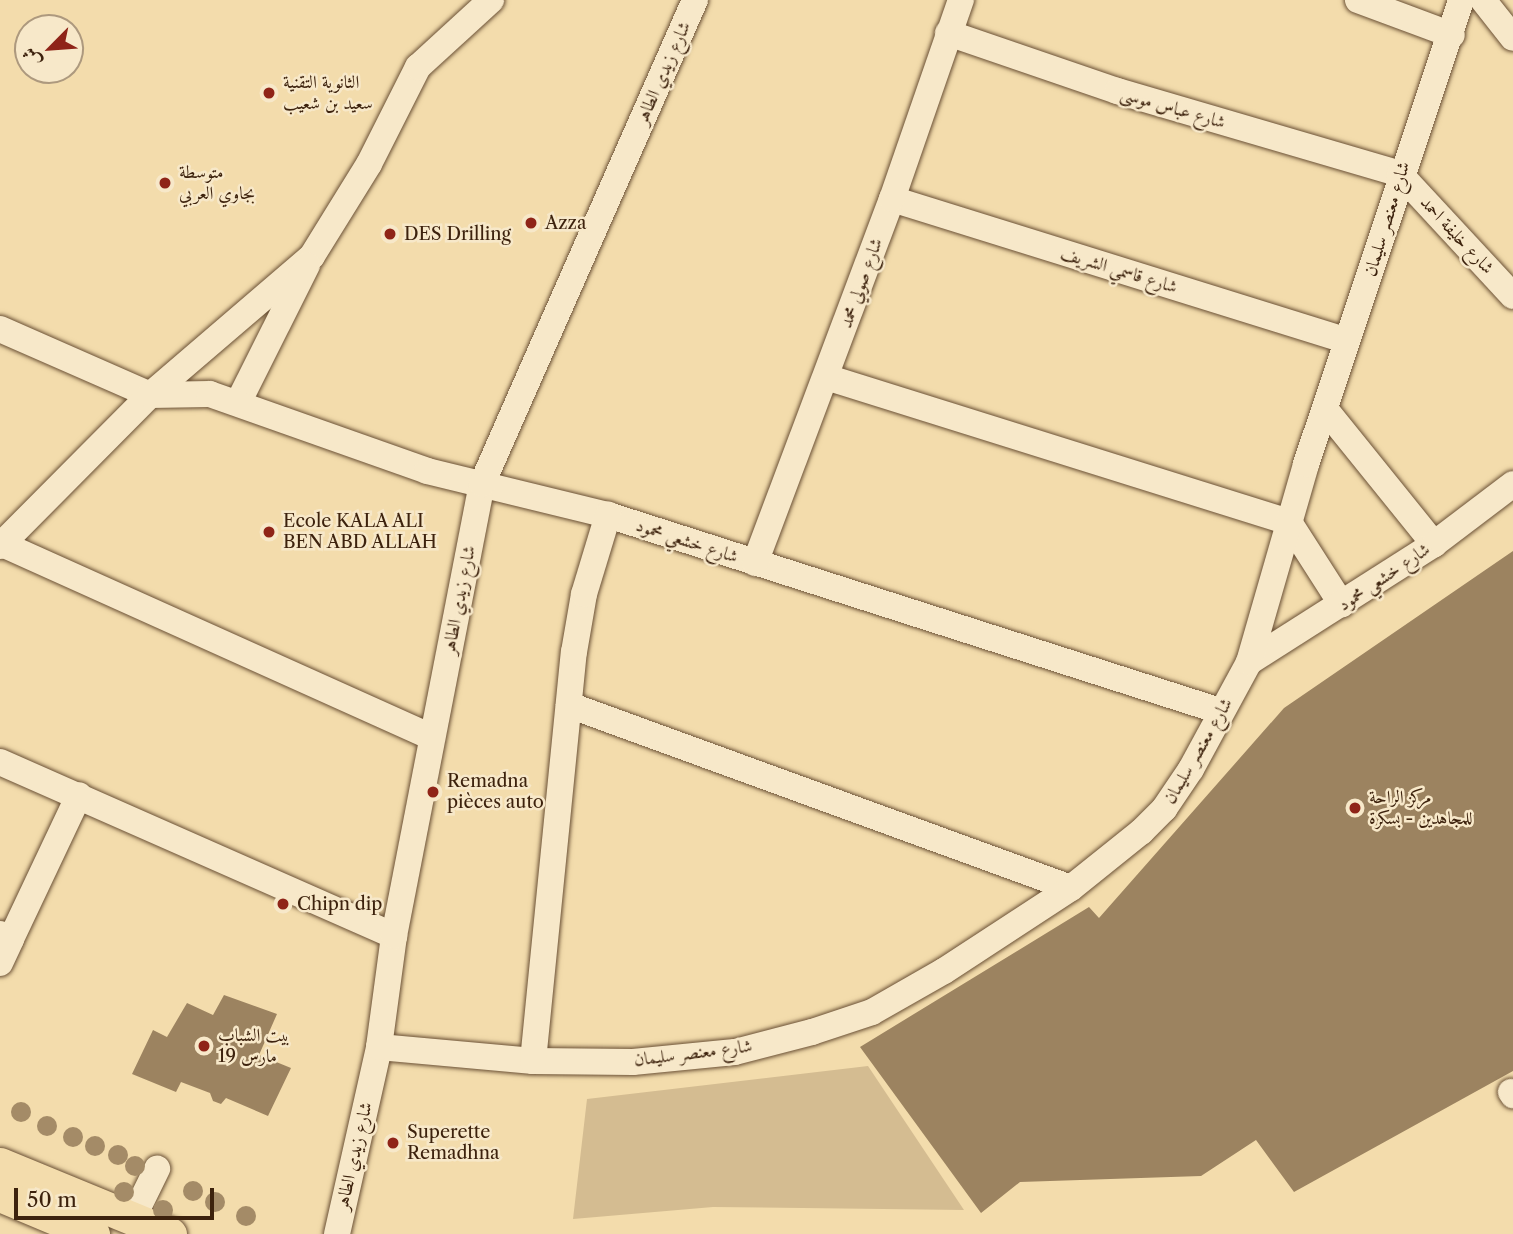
<!DOCTYPE html>
<html>
<head>
<meta charset="utf-8">
<style>
  body { margin:0 }
  #map { position:relative; width:1513px; height:1234px; overflow:hidden; background:#f3dcac; font-family:"Libre Caslon Text",Amiri,serif }
  div>[style] { position:absolute }
  .green>* { inset:0; background:#d4bc91 }
  .building>* { inset:0; background:#9c8360 }
  .roads { filter:drop-shadow(0 0 2px #6a5035) drop-shadow(0 0 2px #6a5035) }
  .minor>* { height:26px; margin:-13px; padding:0 13px; transform-origin:13px; border-radius:13px; background:#f7e8c9 }
  .major>* { height:33px; margin:-16.5px; padding:0 16.5px; transform-origin:16.5px; border-radius:16.5px; background:#f3dcac }
  .trees>* { width:20px; height:20px; margin:-10px; border-radius:50%; background:#a48b67 }
  .dots>* { width:19px; height:19px; translate:-50% -50%; box-sizing:border-box; border:4px solid #f7e8c9; border-radius:50% }
  span { translate:-50% -50%; white-space:nowrap; text-align:center; line-height:1.15; -webkit-text-stroke:5px #f7e8c9; paint-order:stroke }
  .street-label { font-size:18px; color:#3d220d }
  .poi-label { font-size:18px; color:#3d220d }
  .left { translate:0 -50%; text-align:left }
  .north { position:absolute; left:14px; top:14px; width:70px; height:70px; box-sizing:border-box; background:#f7e8c9; border:2px solid #ad997e; border-radius:50%; rotate:245deg; font-size:19px; font-weight:700; line-height:28px; text-align:center; color:#3d220d }
  .north::after { content:''; display:block; margin:auto; width:24px; height:32px; background:#8f2418; clip-path:polygon(50% 0,100% 100%,50% 72%,0 100%) }
  .scale { position:absolute; left:14px; top:1188px; width:200px; height:32px; box-sizing:border-box; border:4px solid #3d220d; border-top:0; padding-left:9px; font-size:21px; line-height:24px; white-space:nowrap; color:#3d220d; -webkit-text-stroke:5px #f7e8c9; paint-order:stroke }
</style>
</head>
<body>
<div id="map">
  <div class="green">
    <div style="clip-path:polygon(868px 1066px,964px 1210px,713px 1207px,573px 1219px,587px 1099px)"></div>
  </div>
  <div class="building">
    <div style="clip-path:polygon(1513px 551px,1513px 1071px,1294px 1192px,1256px 1140px,1201px 1176px,1020px 1182px,981px 1213px,860px 1047px,1089px 907px,1099px 918px,1284px 708px)"></div>
    <div style="clip-path:polygon(224px 995px,277px 1014px,259px 1055px,291px 1068px,268px 1116px,226px 1098px,221px 1104px,213px 1101px,210px 1093px,181px 1082px,176px 1092px,132px 1074px,153px 1030px,167px 1037px,187px 1003px,213px 1015px)"></div>
  </div>
  <div class="roads">
    <div class="minor">
      <div style="left:1358px;top:0;width:100px;rotate:20.4deg"></div>
      <div style="left:1483px;top:0;width:48px;rotate:51.7deg"></div>
      <div style="left:948px;top:33px;width:179px;rotate:18.9deg"></div>
      <div style="left:1117px;top:91px;width:295px;rotate:16.3deg"></div>
      <div style="left:1400px;top:174px;width:166px;rotate:47.2deg"></div>
      <div style="left:892px;top:199px;width:475px;rotate:17.3deg"></div>
      <div style="left:0;top:329px;width:164px;rotate:23.7deg"></div>
      <div style="left:150px;top:395px;width:213px;rotate:-40.6deg"></div>
      <div style="left:312px;top:256px;width:108px;rotate:-58.2deg"></div>
      <div style="left:369px;top:164px;width:109px;rotate:-63.2deg"></div>
      <div style="left:418px;top:67px;width:99px;rotate:-42.5deg"></div>
      <div style="left:826px;top:377px;width:485px;rotate:17.4deg"></div>
      <div style="left:1289px;top:522px;width:98px;rotate:57.4deg"></div>
      <div style="left:239px;top:401px;width:152px;rotate:-63.4deg"></div>
      <div style="left:1325px;top:409px;width:174px;rotate:51.1deg"></div>
      <div style="left:2px;top:544px;width:471px;rotate:24.2deg"></div>
      <div style="left:0;top:546px;width:213px;rotate:-45.2deg"></div>
      <div style="left:150px;top:395px;width:60px;rotate:-1deg"></div>
      <div style="left:210px;top:394px;width:230px;rotate:19.5deg"></div>
      <div style="left:427px;top:471px;width:186px;rotate:13.7deg"></div>
      <div style="left:608px;top:515px;width:643px;rotate:17.76deg"></div>
      <div style="left:755px;top:563px;width:389px;rotate:-69.4deg"></div>
      <div style="left:892px;top:199px;width:211px;rotate:-70.9deg"></div>
      <div style="left:1249px;top:662px;width:219px;rotate:-32.5deg"></div>
      <div style="left:1434px;top:544px;width:99px;rotate:-37.2deg"></div>
      <div style="left:569px;top:705px;width:534px;rotate:20.03deg"></div>
      <div style="left:0;top:762px;width:431px;rotate:23.8deg"></div>
      <div style="left:0;top:934px;width:12px;rotate:24deg"></div>
      <div style="left:11px;top:939px;width:159px;rotate:-64.7deg"></div>
      <div style="left:0;top:963px;width:26px;rotate:-65deg"></div>
      <div style="left:379px;top:1047px;width:155px;rotate:5.2deg"></div>
      <div style="left:533px;top:1061px;width:100px;rotate:0.6deg"></div>
      <div style="left:633px;top:1062px;width:102px;rotate:-5.6deg"></div>
      <div style="left:735px;top:1052px;width:80px;rotate:-14.6deg"></div>
      <div style="left:812px;top:1032px;width:63px;rotate:-18.4deg"></div>
      <div style="left:872px;top:1012px;width:83px;rotate:-29.7deg"></div>
      <div style="left:944px;top:971px;width:152px;rotate:-33.2deg"></div>
      <div style="left:1071px;top:888px;width:90px;rotate:-38.7deg"></div>
      <div style="left:1141px;top:832px;width:33px;rotate:-45deg"></div>
      <div style="left:1164px;top:809px;width:48px;rotate:-56deg"></div>
      <div style="left:1191px;top:769px;width:122px;rotate:-61.5deg"></div>
      <div style="left:1249px;top:662px;width:206px;rotate:-73.9deg"></div>
      <div style="left:1306px;top:464px;width:489px;rotate:-71.5deg"></div>
      <div style="left:533px;top:1061px;width:411px;rotate:-84.3deg"></div>
      <div style="left:574px;top:652px;width:59px;rotate:-80.2deg"></div>
      <div style="left:584px;top:594px;width:83px;rotate:-73.1deg"></div>
      <div style="left:1511px;top:1092px;width:4px;rotate:56deg"></div>
      <div style="left:133px;top:1218px;width:55px;rotate:-63.9deg"></div>
      <div style="left:337px;top:1234px;width:192px;rotate:-77.3deg"></div>
      <div style="left:379px;top:1047px;width:112px;rotate:-82.3deg"></div>
      <div style="left:394px;top:936px;width:460px;rotate:-79deg"></div>
      <div style="left:482px;top:484px;width:529px;rotate:-66.25deg"></div>
    </div>
    <div class="major">
      <div style="left:0;top:1164px;width:184px;rotate:22.4deg"></div>
      <div style="left:0;top:1195px;width:101px;rotate:22.8deg"></div>
    </div>
  </div>
  <div class="trees">
    <div style="left:21px;top:1112px"></div>
    <div style="left:47px;top:1126px"></div>
    <div style="left:73px;top:1137px"></div>
    <div style="left:95px;top:1146px"></div>
    <div style="left:118px;top:1155px"></div>
    <div style="left:135px;top:1166px"></div>
    <div style="left:193px;top:1191px"></div>
    <div style="left:124px;top:1192px"></div>
    <div style="left:215px;top:1202px"></div>
    <div style="left:163px;top:1210px"></div>
    <div style="left:246px;top:1216px"></div>
  </div>
  <div class="dots">
    <div style="left:269px;top:93px;background:#8f2418"></div>
    <div style="left:165px;top:183px;background:#8f2418"></div>
    <div style="left:531px;top:223px;background:#8f2418"></div>
    <div style="left:390px;top:234px;background:#8f2418"></div>
    <div style="left:269px;top:532px;background:#8f2418"></div>
    <div style="left:433px;top:792px;background:#8f2418"></div>
    <div style="left:1355px;top:808px;background:#8f2418"></div>
    <div style="left:283px;top:904px;background:#8f2418"></div>
    <div style="left:204px;top:1046px;background:#8f2418"></div>
    <div style="left:393px;top:1143px;background:#8f2418"></div>
  </div>
  <div class="street-label">
    <span style="left:663px;top:73px;rotate:-66deg">شارع زيدي الطاهر</span>
    <span style="left:1173px;top:108px;rotate:16deg">شارع عباس موسى</span>
    <span style="left:1387px;top:219px;rotate:-73deg">شارع معنصر سليمان</span>
    <span style="left:1457px;top:235px;rotate:47deg">شارع خليفة احمد</span>
    <span style="left:1119px;top:270px;rotate:17deg">شارع قاسمي الشريف</span>
    <span style="left:861px;top:283px;rotate:-70deg">شارع صولي محمد</span>
    <span style="left:687px;top:541px;rotate:18deg">شارع خشعي محمود</span>
    <span style="left:1384px;top:577px;rotate:-34deg">شارع خشعي محمود</span>
    <span style="left:459px;top:600px;rotate:-79deg">شارع زيدي الطاهر</span>
    <span style="left:1198px;top:751px;rotate:-60deg">شارع معنصر سليمان</span>
    <span style="left:693px;top:1053px;rotate:-7deg">شارع معنصر سليمان</span>
    <span style="left:354px;top:1156px;rotate:-77deg">شارع زيدي الطاهر</span>
  </div>
  <div class="poi-label">
    <span class="left" style="left:283px;top:93px">الثانوية التقنية<br>سعيد بن شعيب</span>
    <span class="left" style="left:179px;top:183px">متوسطة<br>بجاوي العربي</span>
    <span class="left" style="left:545px;top:223px">Azza</span>
    <span class="left" style="left:404px;top:234px">DES Drilling</span>
    <span class="left" style="left:283px;top:532px">Ecole KALA ALI<br>BEN ABD ALLAH</span>
    <span class="left" style="left:447px;top:792px">Remadna<br>pièces auto</span>
    <span class="left" style="left:1369px;top:808px">مركز الراحة<br>للمجاهدين - بسكرة</span>
    <span class="left" style="left:297px;top:904px">Chipn dip</span>
    <span class="left" style="left:218px;top:1046px">بيت الشباب<br>19 مارس</span>
    <span class="left" style="left:407px;top:1143px">Superette<br>Remadhna</span>
  </div>
  <div class="north">ش</div>
  <div class="scale">50 m</div>
</div>
</body>
</html>
